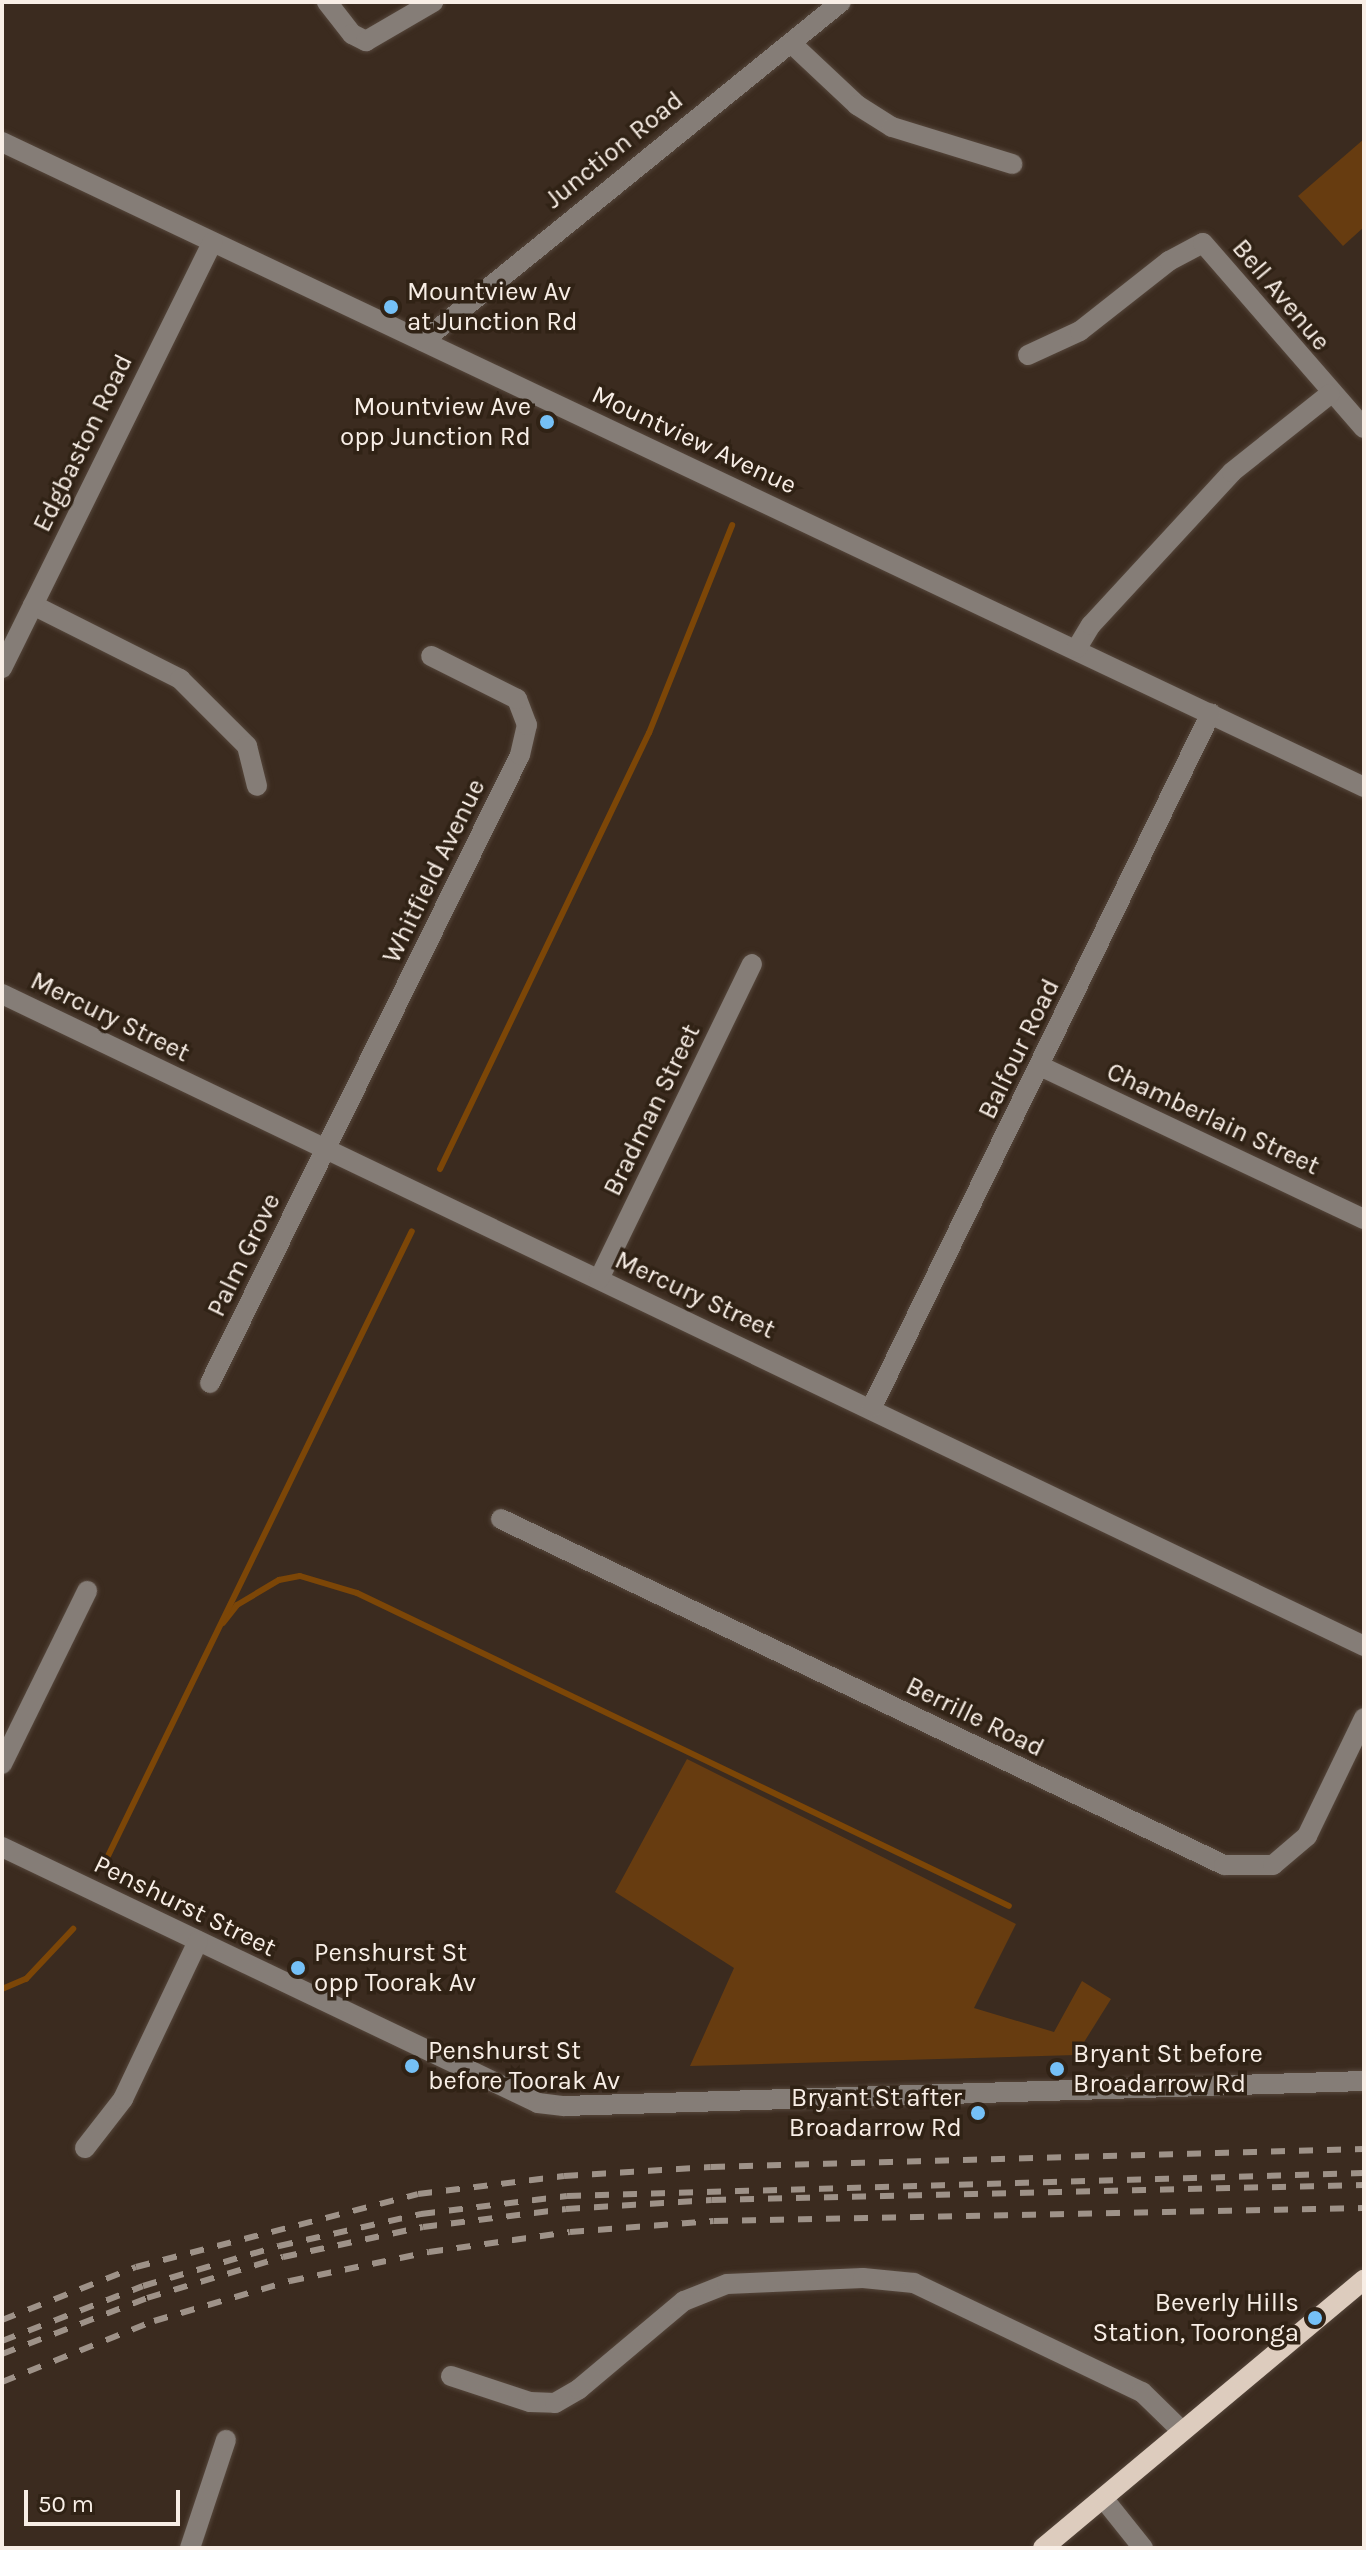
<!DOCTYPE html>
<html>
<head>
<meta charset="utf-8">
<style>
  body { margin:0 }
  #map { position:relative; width:1366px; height:2550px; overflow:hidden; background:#3b2b1f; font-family:Karla,sans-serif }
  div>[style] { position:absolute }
  .green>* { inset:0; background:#673c10 }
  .stream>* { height:6px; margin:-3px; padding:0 3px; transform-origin:3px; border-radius:3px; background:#7c4607 }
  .roads { filter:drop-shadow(0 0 2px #55463b) drop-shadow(0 0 2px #55463b) }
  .minor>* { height:20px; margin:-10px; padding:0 10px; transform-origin:10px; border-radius:10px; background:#857d77 }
  .major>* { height:20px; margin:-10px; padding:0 10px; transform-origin:10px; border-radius:10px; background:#ddccbe }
  .rail>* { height:6px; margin-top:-3px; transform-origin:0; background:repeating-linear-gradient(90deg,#9e9288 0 14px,transparent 0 28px) }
  .dots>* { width:22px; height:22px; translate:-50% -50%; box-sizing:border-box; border:4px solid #302215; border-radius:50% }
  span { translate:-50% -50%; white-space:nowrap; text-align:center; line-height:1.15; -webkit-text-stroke:7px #302215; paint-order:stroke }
  .street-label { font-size:26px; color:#f8eee6 }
  .poi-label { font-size:26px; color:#f8eee6 }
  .left { translate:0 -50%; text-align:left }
  .right { translate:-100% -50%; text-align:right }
  .frame { position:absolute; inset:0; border:4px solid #f8eee6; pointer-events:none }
  .scale { position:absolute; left:24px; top:2490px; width:156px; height:36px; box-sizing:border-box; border:4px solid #f8eee6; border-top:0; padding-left:10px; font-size:24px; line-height:28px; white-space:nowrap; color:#f8eee6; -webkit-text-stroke:6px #302215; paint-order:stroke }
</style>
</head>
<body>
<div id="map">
  <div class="green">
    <div style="clip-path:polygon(1364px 139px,1364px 227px,1343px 246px,1298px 196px)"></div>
    <div style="clip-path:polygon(687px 1759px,1016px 1924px,974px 2008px,1054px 2032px,1082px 1981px,1111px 1999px,1076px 2055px,690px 2066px,734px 1968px,615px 1892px)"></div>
  </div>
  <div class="stream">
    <div style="left:440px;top:1169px;width:484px;rotate:-64.4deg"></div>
    <div style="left:649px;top:733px;width:224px;rotate:-68.2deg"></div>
    <div style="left:223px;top:1623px;width:23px;rotate:-52deg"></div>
    <div style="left:237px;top:1605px;width:49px;rotate:-30.8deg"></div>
    <div style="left:279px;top:1580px;width:21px;rotate:-11deg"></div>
    <div style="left:300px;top:1576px;width:59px;rotate:16.6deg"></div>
    <div style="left:357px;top:1593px;width:723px;rotate:25.64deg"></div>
    <div style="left:106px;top:1860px;width:699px;rotate:-64.06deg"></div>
    <div style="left:2px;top:1989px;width:26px;rotate:-23deg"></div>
    <div style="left:26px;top:1979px;width:69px;rotate:-46.8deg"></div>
  </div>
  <div class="roads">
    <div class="minor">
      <div style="left:327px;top:2px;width:41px;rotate:52deg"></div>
      <div style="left:352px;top:34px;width:16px;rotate:27deg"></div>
      <div style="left:366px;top:41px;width:78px;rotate:-30.2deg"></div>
      <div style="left:791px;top:43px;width:91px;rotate:43.2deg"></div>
      <div style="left:857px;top:105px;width:41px;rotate:32.2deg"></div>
      <div style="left:892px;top:127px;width:126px;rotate:17.1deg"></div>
      <div style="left:2px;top:142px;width:1507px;rotate:25.34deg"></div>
      <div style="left:423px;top:341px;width:538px;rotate:-39.04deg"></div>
      <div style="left:1028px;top:355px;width:57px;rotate:-24.8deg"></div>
      <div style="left:1080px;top:331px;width:113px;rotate:-38.2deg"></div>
      <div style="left:1169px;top:261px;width:38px;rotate:-28deg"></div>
      <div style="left:1203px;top:243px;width:245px;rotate:49deg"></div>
      <div style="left:33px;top:605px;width:165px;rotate:26.7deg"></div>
      <div style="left:180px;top:679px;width:95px;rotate:45deg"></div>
      <div style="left:247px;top:746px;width:41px;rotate:76deg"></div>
      <div style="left:1077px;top:648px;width:27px;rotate:-59deg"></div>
      <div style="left:1091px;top:625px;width:208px;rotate:-47.3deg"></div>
      <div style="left:1232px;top:472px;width:125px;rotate:-38.5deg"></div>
      <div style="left:2px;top:668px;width:475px;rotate:-63.7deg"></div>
      <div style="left:2px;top:994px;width:1510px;rotate:25.58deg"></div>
      <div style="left:1040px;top:1066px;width:358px;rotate:25.3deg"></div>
      <div style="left:599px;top:1279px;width:350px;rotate:-64.1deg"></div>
      <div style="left:210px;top:1383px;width:700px;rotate:-63.73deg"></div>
      <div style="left:520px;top:755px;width:31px;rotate:-77deg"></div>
      <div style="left:527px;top:725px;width:28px;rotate:-111deg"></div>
      <div style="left:517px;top:699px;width:96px;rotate:-153.4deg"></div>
      <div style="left:872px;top:1407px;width:772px;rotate:-63.97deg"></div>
      <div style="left:501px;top:1519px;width:802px;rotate:25.57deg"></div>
      <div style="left:1224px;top:1865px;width:49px"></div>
      <div style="left:1273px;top:1865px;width:45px;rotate:-40.5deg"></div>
      <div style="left:1307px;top:1836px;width:131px;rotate:-64.2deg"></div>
      <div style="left:2px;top:1764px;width:193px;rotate:-63.8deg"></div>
      <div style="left:2px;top:1847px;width:594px;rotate:25.53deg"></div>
      <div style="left:538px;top:2103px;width:26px;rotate:7deg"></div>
      <div style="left:564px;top:2106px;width:800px;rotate:-1.79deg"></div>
      <div style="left:85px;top:2148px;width:62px;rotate:-52.2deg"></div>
      <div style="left:123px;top:2099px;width:175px;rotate:-64.6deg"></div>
      <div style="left:451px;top:2376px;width:83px;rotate:18.2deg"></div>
      <div style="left:530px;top:2402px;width:25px;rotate:2deg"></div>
      <div style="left:555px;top:2403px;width:28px;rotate:-30deg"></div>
      <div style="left:579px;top:2389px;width:137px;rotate:-40deg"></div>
      <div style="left:684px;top:2301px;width:46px;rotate:-21.6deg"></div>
      <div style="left:727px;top:2284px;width:136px;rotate:-2.5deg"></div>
      <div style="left:863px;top:2278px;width:51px;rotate:5.6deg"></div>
      <div style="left:914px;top:2283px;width:253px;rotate:25.6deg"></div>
      <div style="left:1142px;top:2392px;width:56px;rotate:44.3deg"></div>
      <div style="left:1103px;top:2498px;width:64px;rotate:51.3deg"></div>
      <div style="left:190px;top:2548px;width:114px;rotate:-71.6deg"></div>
    </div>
    <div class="major">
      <div style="left:1043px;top:2548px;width:418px;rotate:-39.9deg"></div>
    </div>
  </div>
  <div class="rail">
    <div style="left:2px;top:2320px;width:144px;rotate:-21.6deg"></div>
    <div style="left:136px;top:2267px;width:291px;rotate:-14.5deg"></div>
    <div style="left:418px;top:2194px;width:147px;rotate:-7deg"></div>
    <div style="left:564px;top:2176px;width:147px;rotate:-3.5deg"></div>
    <div style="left:711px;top:2167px;width:653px;rotate:-1.58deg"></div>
    <div style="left:2px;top:2341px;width:151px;rotate:-21.3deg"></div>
    <div style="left:143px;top:2286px;width:142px;rotate:-16.4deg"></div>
    <div style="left:279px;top:2246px;width:146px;rotate:-12.7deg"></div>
    <div style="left:421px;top:2214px;width:147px;rotate:-7deg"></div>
    <div style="left:567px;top:2196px;width:797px;rotate:-1.65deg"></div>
    <div style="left:2px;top:2354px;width:155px;rotate:-21.1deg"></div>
    <div style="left:147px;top:2298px;width:142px;rotate:-16.8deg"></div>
    <div style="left:283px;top:2257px;width:143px;rotate:-12.1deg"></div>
    <div style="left:423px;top:2227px;width:144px;rotate:-7.2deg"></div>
    <div style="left:566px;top:2209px;width:146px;rotate:-3.5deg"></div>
    <div style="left:712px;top:2200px;width:652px;rotate:-1.32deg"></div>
    <div style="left:2px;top:2382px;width:164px;rotate:-21.9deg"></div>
    <div style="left:154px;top:2321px;width:142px;rotate:-16.4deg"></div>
    <div style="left:290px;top:2281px;width:142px;rotate:-11.8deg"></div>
    <div style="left:429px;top:2252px;width:142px;rotate:-8.1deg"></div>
    <div style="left:570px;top:2232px;width:144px;rotate:-4.4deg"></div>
    <div style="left:714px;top:2221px;width:650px;rotate:-1.15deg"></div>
  </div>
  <div class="dots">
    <div style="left:391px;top:307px;background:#75c0f6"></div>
    <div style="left:547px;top:422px;background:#75c0f6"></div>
    <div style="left:298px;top:1968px;background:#75c0f6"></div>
    <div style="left:412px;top:2066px;background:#75c0f6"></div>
    <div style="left:1057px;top:2069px;background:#75c0f6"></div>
    <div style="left:978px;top:2113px;background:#75c0f6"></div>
    <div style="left:1315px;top:2318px;background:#75c0f6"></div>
  </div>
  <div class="street-label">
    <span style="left:614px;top:150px;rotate:-39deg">Junction Road</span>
    <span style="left:1281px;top:295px;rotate:50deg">Bell Avenue</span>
    <span style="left:694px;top:440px;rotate:25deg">Mountview Avenue</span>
    <span style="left:83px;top:443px;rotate:-64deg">Edgbaston Road</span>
    <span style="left:434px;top:871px;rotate:-64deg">Whitfield Avenue</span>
    <span style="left:110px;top:1017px;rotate:26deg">Mercury Street</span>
    <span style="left:1019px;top:1049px;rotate:-64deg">Balfour Road</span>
    <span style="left:652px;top:1110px;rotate:-64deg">Bradman Street</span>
    <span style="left:1213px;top:1119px;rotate:25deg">Chamberlain Street</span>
    <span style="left:244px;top:1255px;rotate:-64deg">Palm Grove</span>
    <span style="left:695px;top:1295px;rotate:25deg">Mercury Street</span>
    <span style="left:975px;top:1717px;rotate:26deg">Berrille Road</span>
    <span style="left:185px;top:1906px;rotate:26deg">Penshurst Street</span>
  </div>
  <div class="poi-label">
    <span class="left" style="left:407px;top:307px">Mountview Av<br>at Junction Rd</span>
    <span class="right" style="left:531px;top:422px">Mountview Ave<br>opp Junction Rd</span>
    <span class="left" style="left:314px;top:1968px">Penshurst St<br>opp Toorak Av</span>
    <span class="left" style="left:428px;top:2066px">Penshurst St<br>before Toorak Av</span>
    <span class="left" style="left:1073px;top:2069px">Bryant St before<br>Broadarrow Rd</span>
    <span class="right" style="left:962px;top:2113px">Bryant St after<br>Broadarrow Rd</span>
    <span class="right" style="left:1299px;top:2318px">Beverly Hills<br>Station, Tooronga</span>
  </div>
  <div class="frame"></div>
  <div class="scale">50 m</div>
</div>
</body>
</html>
